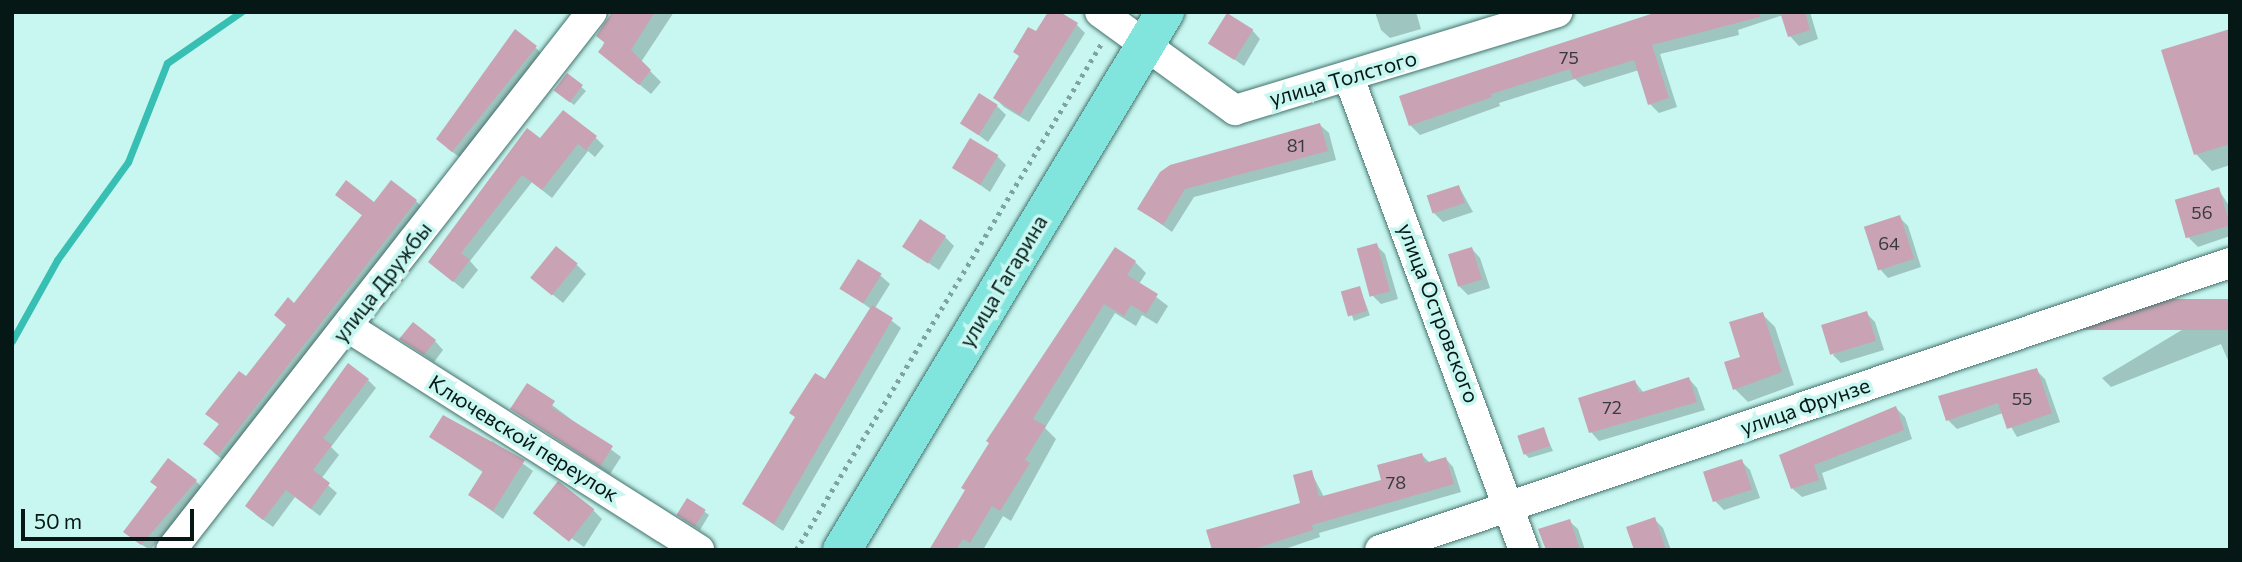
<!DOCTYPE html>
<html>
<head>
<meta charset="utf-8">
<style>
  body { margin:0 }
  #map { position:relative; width:2242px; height:562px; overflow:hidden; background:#c7f7f0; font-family:Commissioner,sans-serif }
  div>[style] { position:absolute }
  .shadow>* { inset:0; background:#0003; transform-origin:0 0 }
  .stream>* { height:7px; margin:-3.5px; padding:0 3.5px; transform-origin:3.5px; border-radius:3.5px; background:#36bfb2 }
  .building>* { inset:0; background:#c9a3b3; transform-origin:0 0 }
  .path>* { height:4.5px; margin-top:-2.25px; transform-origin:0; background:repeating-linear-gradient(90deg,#7fa49f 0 3.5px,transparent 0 8.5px) }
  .roads { filter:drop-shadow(0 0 2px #45716c) drop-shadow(0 0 2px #45716c) }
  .minor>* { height:30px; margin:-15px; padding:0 15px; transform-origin:15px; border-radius:15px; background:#fff }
  .major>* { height:38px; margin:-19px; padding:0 19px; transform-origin:19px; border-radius:19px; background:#82e5dd }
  span { translate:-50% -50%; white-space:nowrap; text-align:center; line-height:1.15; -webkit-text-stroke:7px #c7f7f0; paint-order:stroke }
  .number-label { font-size:18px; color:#373b3d }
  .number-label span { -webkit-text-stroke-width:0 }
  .street-label { font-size:21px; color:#061816 }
  .frame { position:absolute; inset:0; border:14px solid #061816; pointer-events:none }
  .scale { position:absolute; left:21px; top:509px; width:173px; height:32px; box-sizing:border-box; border:4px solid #061816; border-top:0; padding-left:9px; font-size:21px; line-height:24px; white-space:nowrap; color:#061816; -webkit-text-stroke:5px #c7f7f0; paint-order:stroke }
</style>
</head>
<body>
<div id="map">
  <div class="shadow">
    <div style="clip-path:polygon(617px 12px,674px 12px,641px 62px,661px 82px,651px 94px,600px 52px)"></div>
    <div style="clip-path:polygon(1375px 12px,1416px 12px,1421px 29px,1390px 38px,1381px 30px)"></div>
    <div style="clip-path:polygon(1664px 12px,1810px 12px,1818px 39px,1799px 46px,1790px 36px,1783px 15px,1738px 30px,1739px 35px,1660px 54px,1677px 107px,1659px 113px,1650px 104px,1639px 70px,1584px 87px,1575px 79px,1499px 103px,1500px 106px,1420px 135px,1411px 126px,1402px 97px)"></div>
    <div style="clip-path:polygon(1076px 24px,1085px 33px,1029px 122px,1004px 107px,995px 98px,1037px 34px)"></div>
    <div style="clip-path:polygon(1252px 30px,1260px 39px,1244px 66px,1211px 43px)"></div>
    <div style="clip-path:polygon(2230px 30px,2230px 165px,2212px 171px,2196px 154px)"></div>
    <div style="clip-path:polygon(535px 47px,544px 56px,462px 159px,447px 148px)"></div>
    <div style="clip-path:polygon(567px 75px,586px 91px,574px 105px,560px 94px)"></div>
    <div style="clip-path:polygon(997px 106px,1006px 115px,988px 142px,962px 123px)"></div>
    <div style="clip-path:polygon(1320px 125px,1329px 133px,1336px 160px,1194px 197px,1172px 232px,1139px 208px)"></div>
    <div style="clip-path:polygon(595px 137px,604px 146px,595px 157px,588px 151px,552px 198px,532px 182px,470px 261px,478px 270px,463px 289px,439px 270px,541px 140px)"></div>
    <div style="clip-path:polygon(997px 156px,1006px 165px,990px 192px,955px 167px)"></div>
    <div style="clip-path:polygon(1459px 187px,1473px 212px,1443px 222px,1434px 213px)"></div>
    <div style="clip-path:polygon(2218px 189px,2230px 207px,2230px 236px,2198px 247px,2189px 238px)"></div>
    <div style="clip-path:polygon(416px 201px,425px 210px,227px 463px,214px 453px,206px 444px,220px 425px,208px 414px,246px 379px,288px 326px,295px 305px,363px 216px,346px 203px)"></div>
    <div style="clip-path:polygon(1899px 217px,1908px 226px,1921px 267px,1888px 278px,1880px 269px)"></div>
    <div style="clip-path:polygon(945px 237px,954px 246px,939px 270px,905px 247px)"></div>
    <div style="clip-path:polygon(1376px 245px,1385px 254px,1398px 299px,1381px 304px,1372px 295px)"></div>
    <div style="clip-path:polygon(1472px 249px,1480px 258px,1490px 288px,1468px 295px,1459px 286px)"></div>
    <div style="clip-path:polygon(1135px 262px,1146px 273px,1139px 284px,1168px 306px,1157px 324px,1142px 315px,1136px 326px,1115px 313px,1045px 428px,1056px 439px,1011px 521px,1003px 516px,983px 550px,931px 550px,967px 491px,964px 488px)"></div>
    <div style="clip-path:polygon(577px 265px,586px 274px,563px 303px,533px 278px)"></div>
    <div style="clip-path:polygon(881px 276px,890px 284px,875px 308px,901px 328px,783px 531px,744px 504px,871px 309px,842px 288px)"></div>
    <div style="left:1360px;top:288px;width:29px;height:17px;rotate:70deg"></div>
    <div style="clip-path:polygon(2230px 301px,2230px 365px,2221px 344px,2111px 387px,2102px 378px)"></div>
    <div style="clip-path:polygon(1866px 313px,1875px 322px,1884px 350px,1841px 363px,1833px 355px)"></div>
    <div style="clip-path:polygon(1762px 314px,1775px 327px,1794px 385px,1748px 402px,1735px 389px)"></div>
    <div style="clip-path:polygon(402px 339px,435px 341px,443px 350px,434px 362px)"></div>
    <div style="clip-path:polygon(2036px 370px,2045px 379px,2060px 422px,2017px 437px,2003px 413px,1957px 429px,1948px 420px)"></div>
    <div style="clip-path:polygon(1689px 379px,1697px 388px,1705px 410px,1599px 441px,1591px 432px,1635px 382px,1644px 393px)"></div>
    <div style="clip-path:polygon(368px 380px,376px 388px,331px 447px,339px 455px,321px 479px,337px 493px,320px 516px,295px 497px,273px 527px,255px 514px)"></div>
    <div style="clip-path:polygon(527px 386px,621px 457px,610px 474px,512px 409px)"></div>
    <div style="clip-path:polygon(1896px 408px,1905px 417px,1912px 439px,1822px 473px,1827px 489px,1802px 497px,1793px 489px,1782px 456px)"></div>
    <div style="clip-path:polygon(1543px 429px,1553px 451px,1529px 458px,1525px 454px)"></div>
    <div style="clip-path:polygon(431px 437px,489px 446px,492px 441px,533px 471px,503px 519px,470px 495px,484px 473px)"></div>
    <div style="clip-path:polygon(1422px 455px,1430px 463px,1446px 459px,1453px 467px,1461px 492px,1319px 533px,1320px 537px,1282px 550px,1214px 550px,1302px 504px,1311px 472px,1324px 497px,1383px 481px)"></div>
    <div style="clip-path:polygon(1741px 461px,1750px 470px,1760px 498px,1724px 510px,1715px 501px)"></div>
    <div style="clip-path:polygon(196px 481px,203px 489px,150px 550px,133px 539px,159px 488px)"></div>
    <div style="clip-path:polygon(688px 500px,709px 515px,700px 530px,682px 519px)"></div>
    <div style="clip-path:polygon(593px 510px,602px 519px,584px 547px,538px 515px)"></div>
    <div style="clip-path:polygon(1654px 519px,1663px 528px,1671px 550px,1636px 550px)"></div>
    <div style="clip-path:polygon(1569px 521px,1578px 529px,1585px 550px,1547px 550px)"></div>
  </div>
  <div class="stream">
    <div style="left:12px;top:341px;width:93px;rotate:-60.9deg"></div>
    <div style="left:57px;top:260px;width:121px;rotate:-54.1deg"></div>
    <div style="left:128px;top:162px;width:106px;rotate:-68.5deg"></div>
    <div style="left:167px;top:63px;width:90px;rotate:-34.6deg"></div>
  </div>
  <div class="building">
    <div style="clip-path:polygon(612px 12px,655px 12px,631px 50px,651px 70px,639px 85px,598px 52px,605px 43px,596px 36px)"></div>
    <div style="clip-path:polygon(1048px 12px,1060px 12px,1078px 23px,1020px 115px,993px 98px,1019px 56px,1013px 52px,1028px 27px,1036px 31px)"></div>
    <div style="clip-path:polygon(1657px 12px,1759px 12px,1760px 17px,1652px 45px,1669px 98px,1648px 105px,1634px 60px,1573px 79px,1570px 69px,1491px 94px,1492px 97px,1409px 126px,1399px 96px)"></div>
    <div style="clip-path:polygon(1780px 12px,1805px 12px,1810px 30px,1788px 37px)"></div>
    <div style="left:1227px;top:13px;width:31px;height:36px;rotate:32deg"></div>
    <div style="clip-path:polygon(515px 29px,537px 46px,452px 152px,436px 139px)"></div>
    <div style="clip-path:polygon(2230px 29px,2230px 144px,2194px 155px,2161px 50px)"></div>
    <div style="left:567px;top:73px;width:20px;height:22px;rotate:37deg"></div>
    <div style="left:979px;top:93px;width:22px;height:36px;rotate:32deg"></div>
    <div style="clip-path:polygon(563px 110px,597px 136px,586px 150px,578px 144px,542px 190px,522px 175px,461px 253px,470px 260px,453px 282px,428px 262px,527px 128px,540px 138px)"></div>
    <div style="clip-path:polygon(1320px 123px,1328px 151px,1185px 189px,1163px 225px,1137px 209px,1160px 172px,1170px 165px)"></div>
    <div style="left:970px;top:138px;width:33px;height:35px;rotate:31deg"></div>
    <div style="clip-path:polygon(346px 180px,374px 202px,391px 180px,417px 200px,218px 455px,203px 444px,219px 424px,205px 414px,239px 371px,246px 376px,286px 325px,274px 315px,288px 297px,294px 303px,362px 215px,335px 195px)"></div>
    <div style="left:1459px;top:185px;width:19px;height:34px;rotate:72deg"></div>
    <div style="left:2219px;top:187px;width:40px;height:46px;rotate:74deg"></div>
    <div style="left:1900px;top:215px;width:46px;height:38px;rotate:72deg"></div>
    <div style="left:920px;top:219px;width:31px;height:33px;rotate:33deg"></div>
    <div style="left:1377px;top:243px;width:50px;height:21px;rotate:75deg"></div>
    <div style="left:556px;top:246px;width:28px;height:41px;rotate:39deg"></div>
    <div style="clip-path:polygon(1115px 247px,1136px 261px,1127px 275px,1158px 294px,1146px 314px,1131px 305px,1124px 316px,1104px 304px,1033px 419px,1046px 426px,1025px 460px,1030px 463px,1000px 511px,992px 506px,970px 543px,963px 539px,956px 550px,929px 550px,965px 490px,961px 488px,989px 443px,986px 441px)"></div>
    <div style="left:1472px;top:247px;width:34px;height:25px;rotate:73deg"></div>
    <div style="left:858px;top:259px;width:28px;height:35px;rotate:32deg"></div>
    <div style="left:1360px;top:286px;width:26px;height:20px;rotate:74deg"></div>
    <div style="left:2230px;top:299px;width:31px;height:149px;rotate:90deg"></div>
    <div style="clip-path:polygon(872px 305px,893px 318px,774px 524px,742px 504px,795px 417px,789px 413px,815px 373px,825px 379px)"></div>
    <div style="left:1867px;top:311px;width:31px;height:48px;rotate:73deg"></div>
    <div style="clip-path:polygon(1763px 312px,1782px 372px,1733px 390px,1724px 362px,1740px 357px,1729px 322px)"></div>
    <div style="clip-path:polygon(413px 322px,436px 340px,424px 355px,399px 339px)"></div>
    <div style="clip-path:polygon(348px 363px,369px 379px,323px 438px,332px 445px,313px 470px,330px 483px,311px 509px,286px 490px,263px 520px,245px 506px)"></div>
    <div style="clip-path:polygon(2037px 368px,2052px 413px,2007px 429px,1998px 403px,1946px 421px,1938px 396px)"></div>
    <div style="clip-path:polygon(1689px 377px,1697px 402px,1589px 433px,1578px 398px,1635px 380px,1639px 393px)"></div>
    <div style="clip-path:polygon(527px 383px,555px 401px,551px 407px,613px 446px,600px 467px,510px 409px)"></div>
    <div style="clip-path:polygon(1896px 406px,1904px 430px,1814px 465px,1819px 480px,1791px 489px,1779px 455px)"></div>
    <div style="clip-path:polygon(443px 415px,525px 460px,493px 511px,468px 495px,483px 471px,429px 437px)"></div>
    <div style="left:1544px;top:427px;width:20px;height:28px;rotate:72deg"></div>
    <div style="clip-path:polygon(1422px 453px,1425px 463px,1446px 457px,1454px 484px,1312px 525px,1313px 530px,1251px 550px,1212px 550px,1206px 530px,1300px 503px,1293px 475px,1312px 470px,1319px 497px,1381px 480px,1377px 465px)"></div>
    <div style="clip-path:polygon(168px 458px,197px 480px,141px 545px,123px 532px,157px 487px,150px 482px)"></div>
    <div style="left:1742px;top:459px;width:32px;height:41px;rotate:72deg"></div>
    <div style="left:558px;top:481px;width:46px;height:41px;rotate:38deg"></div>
    <div style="left:687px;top:498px;width:22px;height:20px;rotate:32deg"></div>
    <div style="clip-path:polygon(1655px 517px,1666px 550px,1634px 550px,1626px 527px)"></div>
    <div style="clip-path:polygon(1570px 519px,1580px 550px,1546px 550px,1538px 529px)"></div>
  </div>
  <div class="path">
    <div style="left:796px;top:550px;width:591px;rotate:-58.92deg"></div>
  </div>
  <div class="roads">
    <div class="minor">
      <div style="left:1100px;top:12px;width:167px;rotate:36deg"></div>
      <div style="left:1235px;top:110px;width:337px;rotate:-16.9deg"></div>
      <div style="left:1349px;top:78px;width:503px;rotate:69.66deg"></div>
      <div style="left:348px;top:327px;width:416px;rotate:32.4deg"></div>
      <div style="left:171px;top:550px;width:683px;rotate:-51.96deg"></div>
      <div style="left:1380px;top:550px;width:897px;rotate:-18.66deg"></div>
    </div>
    <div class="major">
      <div style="left:842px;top:550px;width:628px;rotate:-59.02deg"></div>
    </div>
  </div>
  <div class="number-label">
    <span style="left:1569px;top:57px">75</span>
    <span style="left:1296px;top:145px">81</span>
    <span style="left:2202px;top:212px">56</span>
    <span style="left:1889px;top:243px">64</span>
    <span style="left:2022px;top:398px">55</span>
    <span style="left:1612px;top:407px">72</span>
    <span style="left:1396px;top:482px">78</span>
  </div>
  <div class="street-label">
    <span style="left:1343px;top:78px;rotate:-16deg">улица Толстого</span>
    <span style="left:1003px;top:281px;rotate:-59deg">улица Гагарина</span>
    <span style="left:382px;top:282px;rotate:-52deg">улица Дружбы</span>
    <span style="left:1439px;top:313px;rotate:69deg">улица Островского</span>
    <span style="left:1805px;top:406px;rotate:-19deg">улица Фрунзе</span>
    <span style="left:524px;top:438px;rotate:32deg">Ключевской переулок</span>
  </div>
  <div class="frame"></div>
  <div class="scale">50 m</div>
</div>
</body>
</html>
